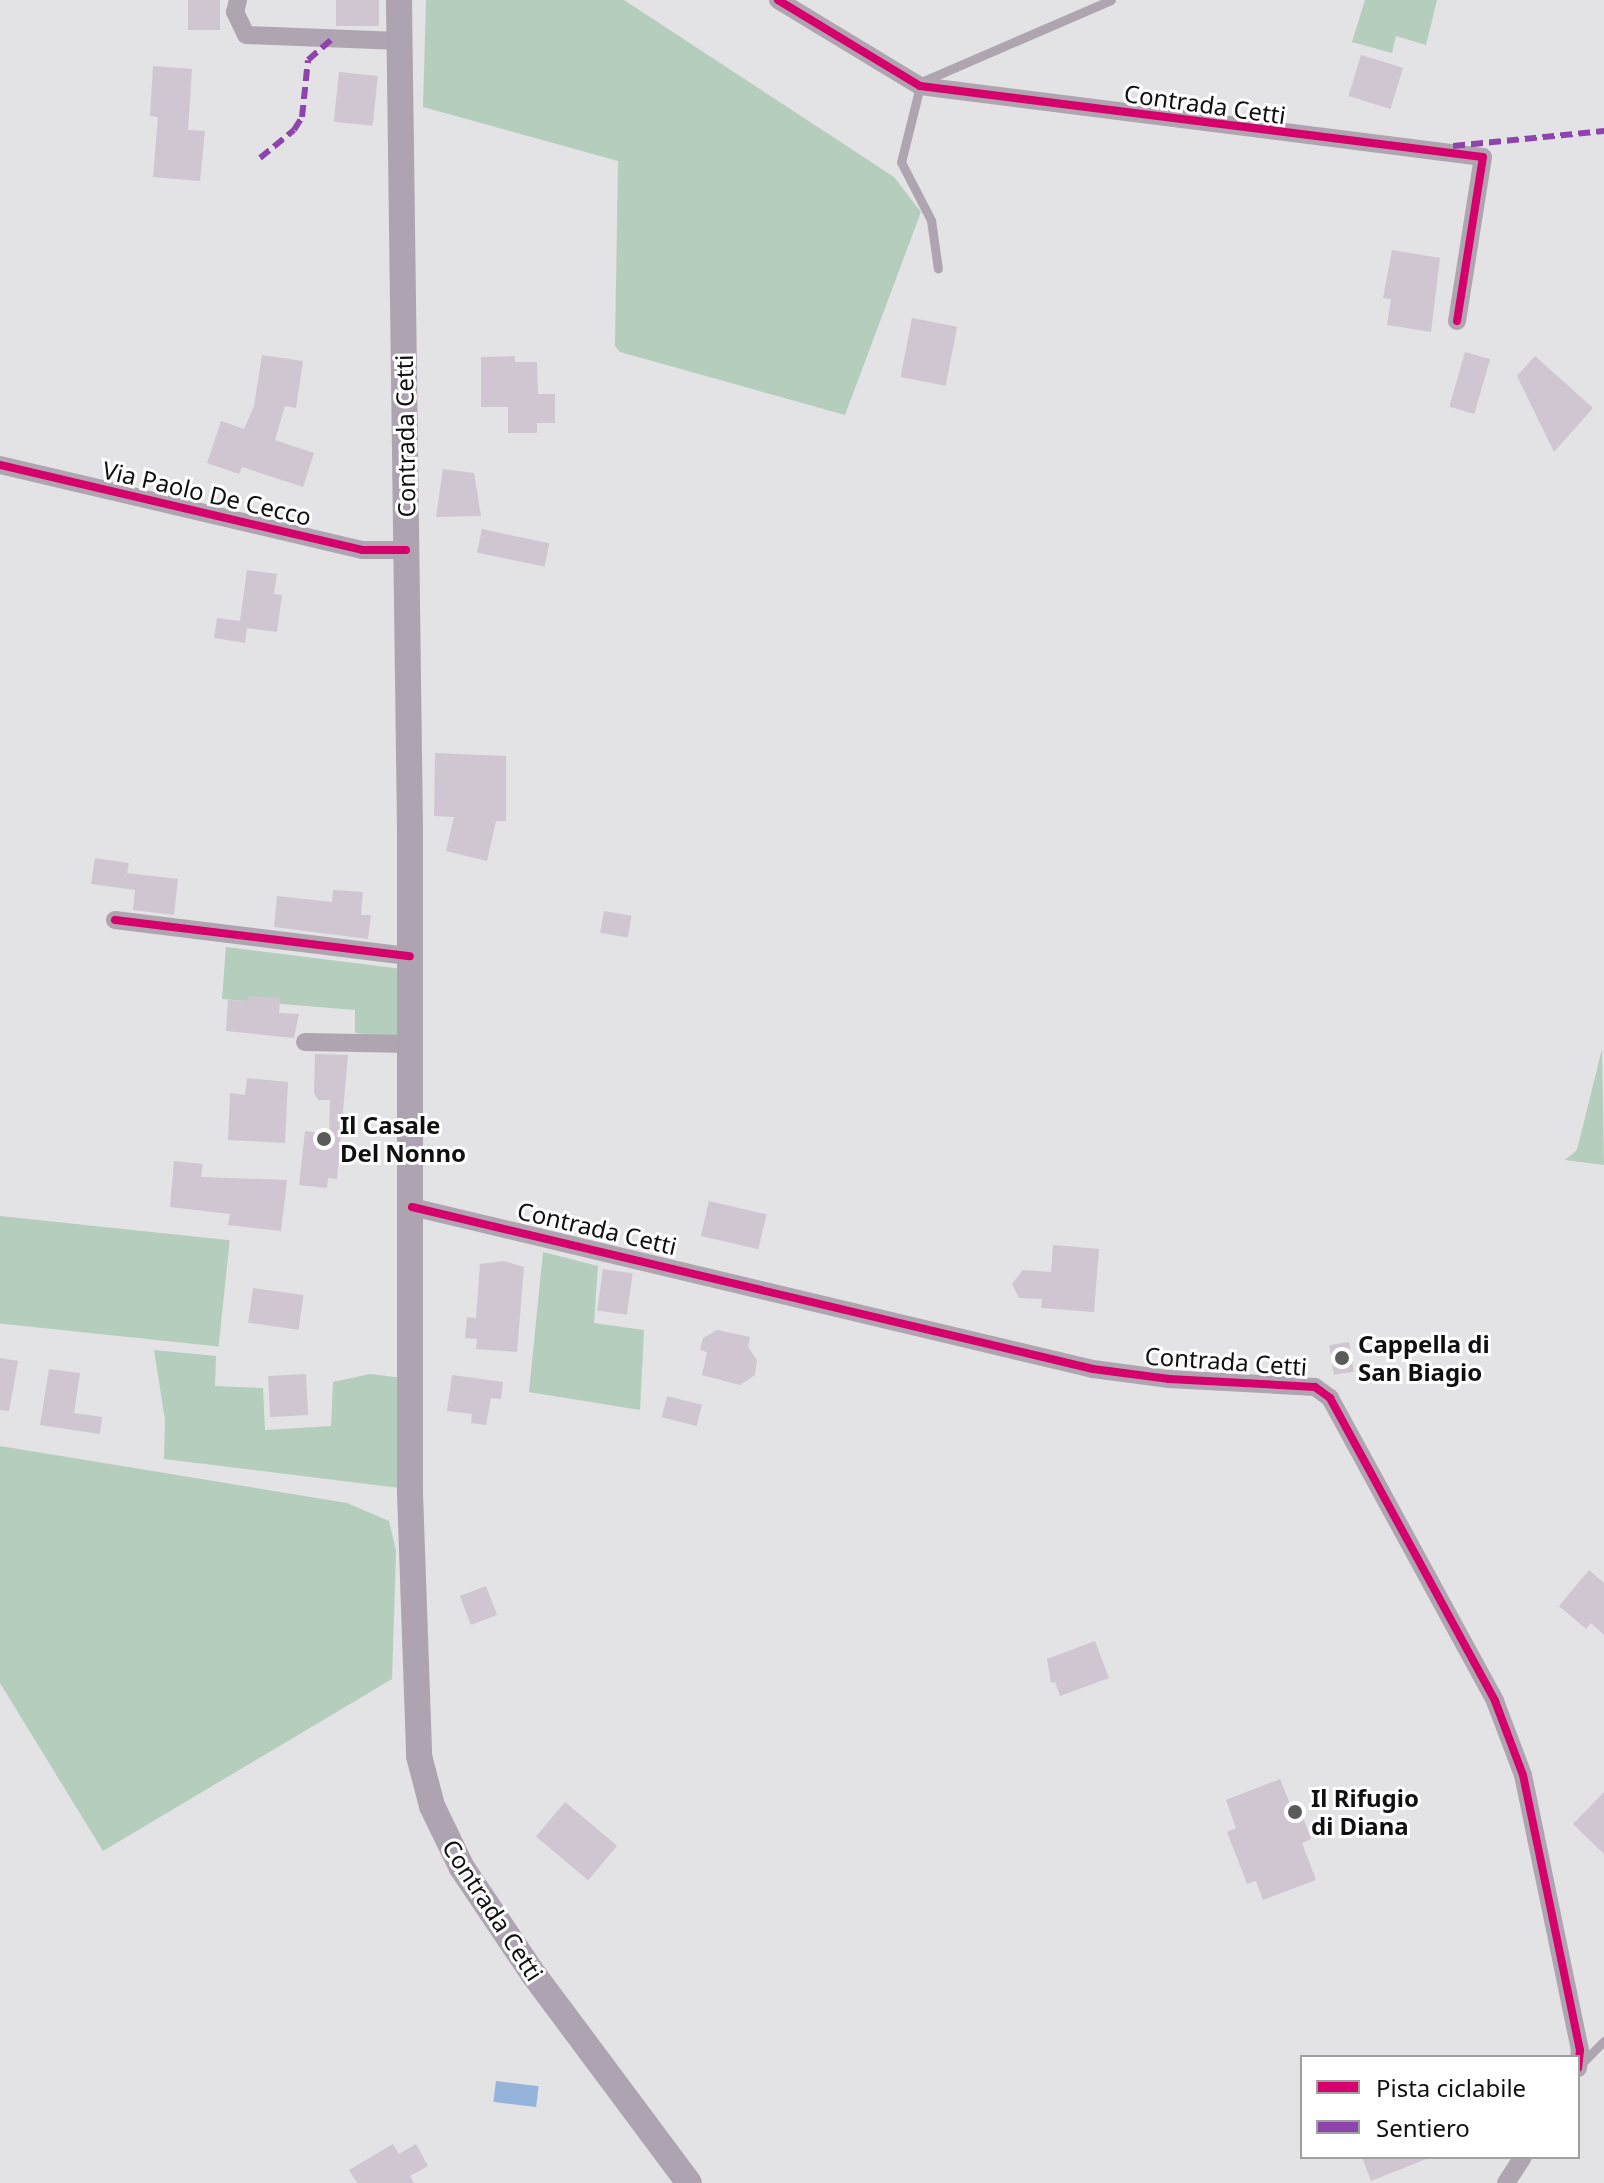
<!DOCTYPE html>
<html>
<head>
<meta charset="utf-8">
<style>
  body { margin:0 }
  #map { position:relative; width:1604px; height:2183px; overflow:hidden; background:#e3e2e4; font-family:"Noto Sans",sans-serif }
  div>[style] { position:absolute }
  .green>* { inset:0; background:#b5cdbd; transform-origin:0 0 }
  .water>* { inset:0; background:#96b4db; transform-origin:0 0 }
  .building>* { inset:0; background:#d0c6d2; transform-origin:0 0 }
  .lane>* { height:9px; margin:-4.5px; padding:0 4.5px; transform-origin:4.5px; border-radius:4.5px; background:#afa5b1 }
  .street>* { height:18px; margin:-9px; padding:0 9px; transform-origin:9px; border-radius:9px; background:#afa5b1 }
  .secondary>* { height:26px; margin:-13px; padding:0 13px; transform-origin:13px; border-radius:13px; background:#aea3b0 }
  .quiet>* { height:6px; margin-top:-3px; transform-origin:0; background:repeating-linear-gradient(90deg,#8e44ad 0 12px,transparent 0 18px) }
  .cycleway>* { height:8px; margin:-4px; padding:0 4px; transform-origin:4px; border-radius:4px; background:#d6006c }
  .dots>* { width:22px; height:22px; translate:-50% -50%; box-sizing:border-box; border:4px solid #fff; border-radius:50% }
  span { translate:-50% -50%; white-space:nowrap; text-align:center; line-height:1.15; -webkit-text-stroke:6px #fff; paint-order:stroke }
  .street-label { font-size:24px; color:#111011 }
  .poi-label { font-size:24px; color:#111011; font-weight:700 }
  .left { translate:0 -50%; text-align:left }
  .legend { position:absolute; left:1300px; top:2055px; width:280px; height:104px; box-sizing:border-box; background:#fff; border:2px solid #a09fa0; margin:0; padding:10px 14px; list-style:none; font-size:24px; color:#111011 }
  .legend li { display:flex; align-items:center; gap:16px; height:40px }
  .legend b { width:40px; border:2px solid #a09fa0 }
</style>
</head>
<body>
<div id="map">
  <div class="green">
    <div style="clip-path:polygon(426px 0,624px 0,894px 177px,921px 212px,845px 415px,620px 352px,615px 346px,618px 161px,423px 107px)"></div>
    <div style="clip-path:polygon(1365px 0,1437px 0,1426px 45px,1396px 36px,1392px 53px,1352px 42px)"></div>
    <div style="clip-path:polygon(226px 947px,402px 969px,402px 1038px,355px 1033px,355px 1010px,222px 999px)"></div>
    <div style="clip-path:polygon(1602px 1049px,1604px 1165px,1565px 1160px,1577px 1150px)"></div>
    <div style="left:0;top:1216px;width:231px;height:107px;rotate:6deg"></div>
    <div style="clip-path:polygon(543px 1252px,598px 1266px,594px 1323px,644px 1330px,640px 1410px,529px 1392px)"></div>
    <div style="clip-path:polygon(154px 1350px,216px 1356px,215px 1386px,263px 1388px,265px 1430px,331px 1426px,333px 1382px,370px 1374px,403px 1378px,400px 1488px,164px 1459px,165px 1420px)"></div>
    <div style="clip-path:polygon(0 1446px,347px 1503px,389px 1521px,396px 1551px,392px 1679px,103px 1851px,0 1683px)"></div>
  </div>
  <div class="water">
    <div style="left:496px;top:2081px;width:43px;height:21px;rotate:7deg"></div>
  </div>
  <div class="building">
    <div style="left:188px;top:0;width:32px;height:30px"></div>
    <div style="left:336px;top:0;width:43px;height:26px"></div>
    <div style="left:1361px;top:55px;width:44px;height:43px;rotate:17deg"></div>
    <div style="clip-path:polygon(153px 66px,192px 69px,188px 130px,205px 131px,200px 181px,153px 177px,158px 117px,150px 116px)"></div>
    <div style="left:339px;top:72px;width:39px;height:50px;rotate:6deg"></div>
    <div style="clip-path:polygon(1392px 250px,1440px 258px,1431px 332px,1387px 325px,1391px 299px,1383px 298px)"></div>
    <div style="left:912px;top:318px;width:46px;height:60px;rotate:11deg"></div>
    <div style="left:1465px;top:352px;width:26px;height:57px;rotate:16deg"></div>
    <div style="clip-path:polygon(262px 355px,303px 361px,296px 408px,285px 406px,275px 440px,314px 453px,303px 487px,242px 467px,239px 474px,207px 463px,221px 421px,244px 429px,254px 406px)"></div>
    <div style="clip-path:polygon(515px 356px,515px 362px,537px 362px,538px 394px,555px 394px,555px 423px,537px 423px,537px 433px,508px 433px,508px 407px,481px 407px,481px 357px)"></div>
    <div style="clip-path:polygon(1535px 356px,1593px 408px,1554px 452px,1517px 376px)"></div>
    <div style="clip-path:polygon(443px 469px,474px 473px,481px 516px,436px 517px)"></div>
    <div style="left:482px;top:529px;width:69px;height:24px;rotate:12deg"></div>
    <div style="clip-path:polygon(247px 570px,277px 574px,274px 594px,282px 595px,277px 632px,247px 628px,245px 643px,214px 638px,217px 618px,240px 621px)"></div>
    <div style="clip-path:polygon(435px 753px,506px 756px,506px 821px,496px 821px,487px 861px,446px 851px,454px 817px,434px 816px)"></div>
    <div style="clip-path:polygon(95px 858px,129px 863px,127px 873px,178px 879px,174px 915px,133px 910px,135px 890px,91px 884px)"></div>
    <div style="clip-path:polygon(333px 890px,363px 892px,361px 915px,371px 915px,368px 939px,274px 927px,277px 896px,332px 902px)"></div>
    <div style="left:604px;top:911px;width:28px;height:22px;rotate:10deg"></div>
    <div style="clip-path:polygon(249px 996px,280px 998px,279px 1013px,299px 1014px,294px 1038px,226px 1031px,228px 1000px,248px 1001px)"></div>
    <div style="clip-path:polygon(315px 1054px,348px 1055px,337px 1179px,328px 1178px,327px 1188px,299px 1185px,305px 1131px,329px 1134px,330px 1100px,318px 1100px,314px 1093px)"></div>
    <div style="clip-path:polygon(247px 1078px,288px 1082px,285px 1143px,228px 1140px,230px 1093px,245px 1095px)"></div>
    <div style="clip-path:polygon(174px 1161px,203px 1164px,201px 1177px,287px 1180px,281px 1231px,228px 1225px,230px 1214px,170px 1207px)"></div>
    <div style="left:709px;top:1201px;width:59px;height:36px;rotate:13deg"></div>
    <div style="clip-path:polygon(1053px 1245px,1099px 1249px,1094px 1312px,1041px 1308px,1042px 1299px,1019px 1298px,1012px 1284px,1023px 1270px,1051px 1272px)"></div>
    <div style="clip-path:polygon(504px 1261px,524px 1267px,517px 1352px,476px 1349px,477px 1339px,465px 1338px,467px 1317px,476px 1318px,480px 1264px)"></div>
    <div style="left:603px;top:1269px;width:30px;height:42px;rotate:8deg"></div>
    <div style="left:253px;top:1288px;width:51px;height:35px;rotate:8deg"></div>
    <div style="clip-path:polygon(717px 1330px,750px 1337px,748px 1347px,757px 1360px,755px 1375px,740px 1385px,702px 1375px,707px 1352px,700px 1350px,703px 1338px)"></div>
    <div style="left:1349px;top:1342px;width:30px;height:20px;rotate:81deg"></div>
    <div style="clip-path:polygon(0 1358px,18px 1361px,9px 1411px,0 1410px)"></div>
    <div style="clip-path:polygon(49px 1369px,80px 1373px,74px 1413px,102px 1417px,100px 1434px,40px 1425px)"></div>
    <div style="left:306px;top:1374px;width:41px;height:38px;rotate:87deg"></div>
    <div style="clip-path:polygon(452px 1375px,503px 1382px,501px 1399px,491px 1398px,486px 1425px,471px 1423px,472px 1414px,447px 1411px)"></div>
    <div style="left:667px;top:1396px;width:36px;height:22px;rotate:14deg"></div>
    <div style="clip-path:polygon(1589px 1570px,1604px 1583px,1604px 1635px,1591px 1623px,1586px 1629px,1559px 1606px)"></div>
    <div style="left:486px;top:1586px;width:31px;height:28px;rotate:69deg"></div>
    <div style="clip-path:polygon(1095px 1641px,1109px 1678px,1060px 1696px,1055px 1682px,1051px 1683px,1047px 1659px)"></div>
    <div style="clip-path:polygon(1280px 1779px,1290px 1804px,1297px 1801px,1311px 1839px,1302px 1843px,1316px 1880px,1263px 1900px,1256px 1881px,1247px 1884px,1227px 1832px,1236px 1828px,1226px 1800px)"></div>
    <div style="clip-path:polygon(1604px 1792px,1604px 1854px,1573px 1824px)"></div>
    <div style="left:565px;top:1802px;width:68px;height:45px;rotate:40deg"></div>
    <div style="clip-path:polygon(393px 2144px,399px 2154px,416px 2144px,428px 2166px,410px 2176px,414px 2183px,357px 2183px,349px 2170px)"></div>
    <div style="clip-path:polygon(1362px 2157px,1429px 2157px,1429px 2158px,1371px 2181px)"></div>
  </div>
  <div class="lane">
    <div style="left:919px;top:83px;width:209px;rotate:-23.4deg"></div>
    <div style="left:920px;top:86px;width:78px;rotate:104deg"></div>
    <div style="left:901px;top:162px;width:65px;rotate:62.7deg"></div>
    <div style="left:931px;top:220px;width:49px;rotate:81.9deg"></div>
    <div style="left:1581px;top:2064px;width:33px;rotate:-45deg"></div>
  </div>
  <div class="street">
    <div style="left:238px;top:0;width:12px;rotate:104deg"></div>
    <div style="left:235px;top:12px;width:25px;rotate:64deg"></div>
    <div style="left:246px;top:35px;width:154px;rotate:2.2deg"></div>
    <div style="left:778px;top:0;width:166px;rotate:31.2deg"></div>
    <div style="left:920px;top:86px;width:567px;rotate:7.19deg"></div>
    <div style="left:1483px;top:157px;width:166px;rotate:99deg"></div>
    <div style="left:0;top:465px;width:372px;rotate:13.2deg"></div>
    <div style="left:362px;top:550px;width:44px"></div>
    <div style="left:115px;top:920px;width:297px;rotate:7deg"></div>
    <div style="left:305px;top:1042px;width:106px;rotate:1.1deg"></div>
    <div style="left:412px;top:1207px;width:700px;rotate:13.38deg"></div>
    <div style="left:1093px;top:1369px;width:77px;rotate:7.5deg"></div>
    <div style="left:1169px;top:1379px;width:146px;rotate:3.1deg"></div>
    <div style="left:1315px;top:1387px;width:19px;rotate:36deg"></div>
    <div style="left:1330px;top:1398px;width:345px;rotate:61.4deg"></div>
    <div style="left:1495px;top:1701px;width:79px;rotate:69.3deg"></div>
    <div style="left:1523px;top:1775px;width:281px;rotate:78.3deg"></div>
    <div style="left:1580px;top:2050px;width:18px;rotate:96deg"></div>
    <div style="left:1506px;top:2183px;width:31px;rotate:-57deg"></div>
  </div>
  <div class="secondary">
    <div style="left:399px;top:0;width:831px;rotate:89.24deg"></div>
    <div style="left:410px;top:831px;width:662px;rotate:90deg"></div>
    <div style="left:410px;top:1493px;width:263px;rotate:88deg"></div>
    <div style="left:419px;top:1756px;width:52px;rotate:75.4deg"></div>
    <div style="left:432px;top:1806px;width:69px;rotate:64.2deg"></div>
    <div style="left:462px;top:1868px;width:129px;rotate:56.1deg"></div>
    <div style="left:534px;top:1975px;width:259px;rotate:53.3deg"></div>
  </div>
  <div class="quiet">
    <div style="left:1453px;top:146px;width:152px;rotate:-5.7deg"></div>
    <div style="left:260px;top:158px;width:44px;rotate:-39.5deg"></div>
    <div style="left:294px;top:130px;width:15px;rotate:-58deg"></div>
    <div style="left:302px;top:117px;width:57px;rotate:-84deg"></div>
    <div style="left:308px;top:60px;width:33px;rotate:-41deg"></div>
  </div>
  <div class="cycleway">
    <div style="left:778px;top:0;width:166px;rotate:31.2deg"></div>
    <div style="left:920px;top:86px;width:567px;rotate:7.19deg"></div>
    <div style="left:1483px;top:157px;width:166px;rotate:99deg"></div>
    <div style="left:0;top:465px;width:372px;rotate:13.2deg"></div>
    <div style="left:362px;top:550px;width:44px"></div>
    <div style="left:115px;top:920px;width:297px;rotate:7deg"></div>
    <div style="left:412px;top:1207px;width:700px;rotate:13.38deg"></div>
    <div style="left:1093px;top:1369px;width:77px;rotate:7.5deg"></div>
    <div style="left:1169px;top:1379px;width:146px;rotate:3.1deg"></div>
    <div style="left:1315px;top:1387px;width:19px;rotate:36deg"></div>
    <div style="left:1330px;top:1398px;width:345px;rotate:61.4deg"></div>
    <div style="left:1495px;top:1701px;width:79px;rotate:69.3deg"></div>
    <div style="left:1523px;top:1775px;width:281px;rotate:78.3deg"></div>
    <div style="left:1580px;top:2050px;width:18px;rotate:96deg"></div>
  </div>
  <div class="dots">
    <div style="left:324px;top:1139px;background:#5a5a5b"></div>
    <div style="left:1342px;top:1358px;background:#5a5a5b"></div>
    <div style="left:1295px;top:1812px;background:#5a5a5b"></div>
  </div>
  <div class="street-label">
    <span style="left:1205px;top:104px;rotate:8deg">Contrada Cetti</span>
    <span style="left:405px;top:436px;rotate:-91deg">Contrada Cetti</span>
    <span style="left:207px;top:493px;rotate:13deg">Via Paolo De Cecco</span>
    <span style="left:597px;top:1228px;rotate:13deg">Contrada Cetti</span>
    <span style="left:1226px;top:1361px;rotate:4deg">Contrada Cetti</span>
    <span style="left:493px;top:1910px;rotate:57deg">Contrada Cetti</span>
  </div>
  <div class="poi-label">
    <span class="left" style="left:340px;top:1139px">Il Casale<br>Del Nonno</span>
    <span class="left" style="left:1358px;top:1358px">Cappella di<br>San Biagio</span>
    <span class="left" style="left:1311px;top:1812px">Il Rifugio<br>di Diana</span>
  </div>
  <ul class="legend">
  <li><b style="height:10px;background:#d6006c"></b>Pista ciclabile</li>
  <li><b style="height:10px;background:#8e44ad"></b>Sentiero</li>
  </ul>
</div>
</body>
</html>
